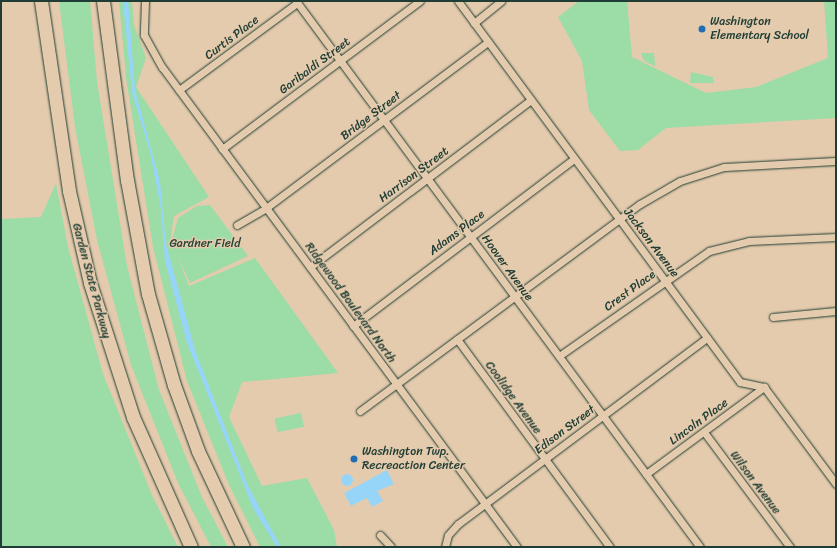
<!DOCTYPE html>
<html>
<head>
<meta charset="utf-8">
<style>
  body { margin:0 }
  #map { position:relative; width:837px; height:548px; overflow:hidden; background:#e5cbad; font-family:Sriracha,sans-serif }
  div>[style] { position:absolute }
  .green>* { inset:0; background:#9bdca7; transform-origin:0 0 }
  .water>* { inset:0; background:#97d5f8 }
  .round { border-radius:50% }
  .roads { filter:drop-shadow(0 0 1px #1f3d34) drop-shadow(0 0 1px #1f3d34) }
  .minor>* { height:7px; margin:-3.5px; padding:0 3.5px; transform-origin:3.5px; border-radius:3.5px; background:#e5cbad }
  .motorway>* { height:13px; margin:-6.5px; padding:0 6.5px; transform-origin:6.5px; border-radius:6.5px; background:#e5cbad }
  .dots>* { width:11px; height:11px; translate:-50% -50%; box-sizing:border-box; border:2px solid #e5cbad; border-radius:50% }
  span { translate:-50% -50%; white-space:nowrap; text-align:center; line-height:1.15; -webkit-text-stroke:3px #e5cbad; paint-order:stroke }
  .poi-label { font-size:12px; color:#1f3d34 }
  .left { translate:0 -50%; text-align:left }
  .street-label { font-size:12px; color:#1f3d34 }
  .park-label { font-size:12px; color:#25453a }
  .frame { position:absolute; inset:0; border:2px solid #1f3d34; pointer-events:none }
</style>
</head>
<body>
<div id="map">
  <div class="green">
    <div style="clip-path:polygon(59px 1px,90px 1px,97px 82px,127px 266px,159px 390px,202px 497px,228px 547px,211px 547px,178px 483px,131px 365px,97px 240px,75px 127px)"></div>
    <div style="clip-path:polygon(119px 1px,132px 1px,134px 25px,146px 58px,136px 87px,209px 197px,174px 216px,171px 236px,174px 247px,173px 236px,178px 218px,197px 206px,210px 205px,248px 256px,190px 283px,178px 257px,189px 286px,255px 258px,338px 373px,242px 382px,229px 417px,262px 486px,307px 478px,334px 530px,337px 547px,260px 547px,229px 485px,187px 381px,153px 247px,126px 78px)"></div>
    <div style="clip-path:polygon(579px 1px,627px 1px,632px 57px,706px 93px,756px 87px,828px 58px,824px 1px,836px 1px,836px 118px,666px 128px,638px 150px,620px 151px,589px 110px,582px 61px,558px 17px)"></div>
    <div style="clip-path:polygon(641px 53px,654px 53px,655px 66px,644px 61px)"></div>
    <div style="clip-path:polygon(691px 72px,713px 77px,714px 83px,690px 83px)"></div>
    <div style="clip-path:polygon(56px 183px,68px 247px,103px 374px,152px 495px,178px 547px,1px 547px,1px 219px,41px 217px)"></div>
    <div style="left:301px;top:413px;width:14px;height:27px;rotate:78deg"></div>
  </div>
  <div class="water">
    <div style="clip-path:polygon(123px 1px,128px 1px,135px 90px,160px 181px,166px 244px,196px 353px,248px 486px,281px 547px,277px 547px,253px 508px,187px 343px,165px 261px,161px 209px,150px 152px,132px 93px)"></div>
    <div style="clip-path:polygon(387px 470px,394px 484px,377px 491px,383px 501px,372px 507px,367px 498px,351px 506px,344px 493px)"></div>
    <div class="round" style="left:341px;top:474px;width:12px;height:12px"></div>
  </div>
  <div class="roads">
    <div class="minor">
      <div style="left:145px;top:1px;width:34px;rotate:92deg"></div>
      <div style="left:144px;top:35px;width:37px;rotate:61deg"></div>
      <div style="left:162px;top:67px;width:597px;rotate:53.51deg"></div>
      <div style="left:296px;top:1px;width:679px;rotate:53.5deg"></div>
      <div style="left:458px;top:1px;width:474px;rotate:53.5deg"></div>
      <div style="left:740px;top:382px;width:25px;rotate:12deg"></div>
      <div style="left:764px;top:387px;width:121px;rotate:53.4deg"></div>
      <div style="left:474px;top:23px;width:35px;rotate:-39deg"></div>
      <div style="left:179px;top:90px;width:147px;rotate:-36.4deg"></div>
      <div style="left:222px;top:149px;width:247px;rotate:-36.8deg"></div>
      <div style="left:237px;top:225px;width:34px;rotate:-30deg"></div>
      <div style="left:266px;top:208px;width:277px;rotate:-36.8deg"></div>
      <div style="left:310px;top:267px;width:277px;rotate:-37.1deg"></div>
      <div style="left:773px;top:317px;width:63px;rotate:-5.4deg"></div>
      <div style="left:353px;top:326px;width:277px;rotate:-37.1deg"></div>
      <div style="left:457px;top:339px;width:258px;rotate:53.7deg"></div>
      <div style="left:559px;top:356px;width:183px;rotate:-35deg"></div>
      <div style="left:709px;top:251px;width:41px;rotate:-14deg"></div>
      <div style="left:749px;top:241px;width:87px;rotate:-2.6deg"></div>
      <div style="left:360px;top:411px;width:348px;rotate:-36.5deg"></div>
      <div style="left:640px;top:204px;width:46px;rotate:-29.9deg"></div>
      <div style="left:680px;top:181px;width:46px;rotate:-17.7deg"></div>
      <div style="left:724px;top:167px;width:112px;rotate:-3.1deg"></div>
      <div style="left:704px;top:432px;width:144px;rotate:53.2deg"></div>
      <div style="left:646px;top:474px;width:147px;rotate:-36.4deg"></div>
      <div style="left:380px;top:535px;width:16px;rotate:47deg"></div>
      <div style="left:445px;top:547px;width:12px;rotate:-76deg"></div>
      <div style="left:448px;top:535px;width:15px;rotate:-48deg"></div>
      <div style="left:458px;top:524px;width:311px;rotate:-36.8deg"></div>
    </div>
    <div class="motorway">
      <div style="left:41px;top:1px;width:192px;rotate:81.6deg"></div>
      <div style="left:69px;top:191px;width:94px;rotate:77.1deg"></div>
      <div style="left:90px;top:283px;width:141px;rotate:72.2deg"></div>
      <div style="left:133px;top:417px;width:142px;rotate:66deg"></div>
      <div style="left:103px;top:1px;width:181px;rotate:82.4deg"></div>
      <div style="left:127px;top:180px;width:116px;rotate:79.6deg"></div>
      <div style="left:148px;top:294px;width:95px;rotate:74.1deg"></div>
      <div style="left:174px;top:385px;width:70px;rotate:70deg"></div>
      <div style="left:198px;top:451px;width:106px;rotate:64.9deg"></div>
    </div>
  </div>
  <div class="dots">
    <div style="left:702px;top:29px;background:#1f6fb2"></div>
    <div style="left:354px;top:459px;background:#1f6fb2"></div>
  </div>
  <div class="poi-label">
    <span class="left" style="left:710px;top:29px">Washington<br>Elementary School</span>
    <span class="left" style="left:362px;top:459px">Washington Twp.<br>Recreaction Center</span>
  </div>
  <div class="street-label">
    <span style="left:232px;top:38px;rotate:-37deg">Curtis Place</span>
    <span style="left:315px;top:66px;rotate:-37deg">Garibaldi Street</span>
    <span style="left:371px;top:116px;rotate:-37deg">Bridge Street</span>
    <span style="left:414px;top:175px;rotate:-37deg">Harrison Street</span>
    <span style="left:457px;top:233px;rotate:-37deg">Adams Place</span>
    <span style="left:651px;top:243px;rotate:53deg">Jackson Avenue</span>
    <span style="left:507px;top:268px;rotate:54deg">Hoover Avenue</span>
    <span style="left:91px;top:281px;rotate:75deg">Garden State Parkway</span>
    <span style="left:630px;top:291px;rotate:-36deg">Crest Place</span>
    <span style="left:350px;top:303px;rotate:54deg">Ridgewood Boulevard North</span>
    <span style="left:513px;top:398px;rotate:54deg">Coolidge Avenue</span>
    <span style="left:699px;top:422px;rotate:-36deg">Lincoln Place</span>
    <span style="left:565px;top:430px;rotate:-37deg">Edison Street</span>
    <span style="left:755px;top:483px;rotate:53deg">Wilson Avenue</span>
  </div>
  <div class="park-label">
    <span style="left:205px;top:244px">Gardner Field</span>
  </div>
  <div class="frame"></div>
</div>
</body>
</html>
